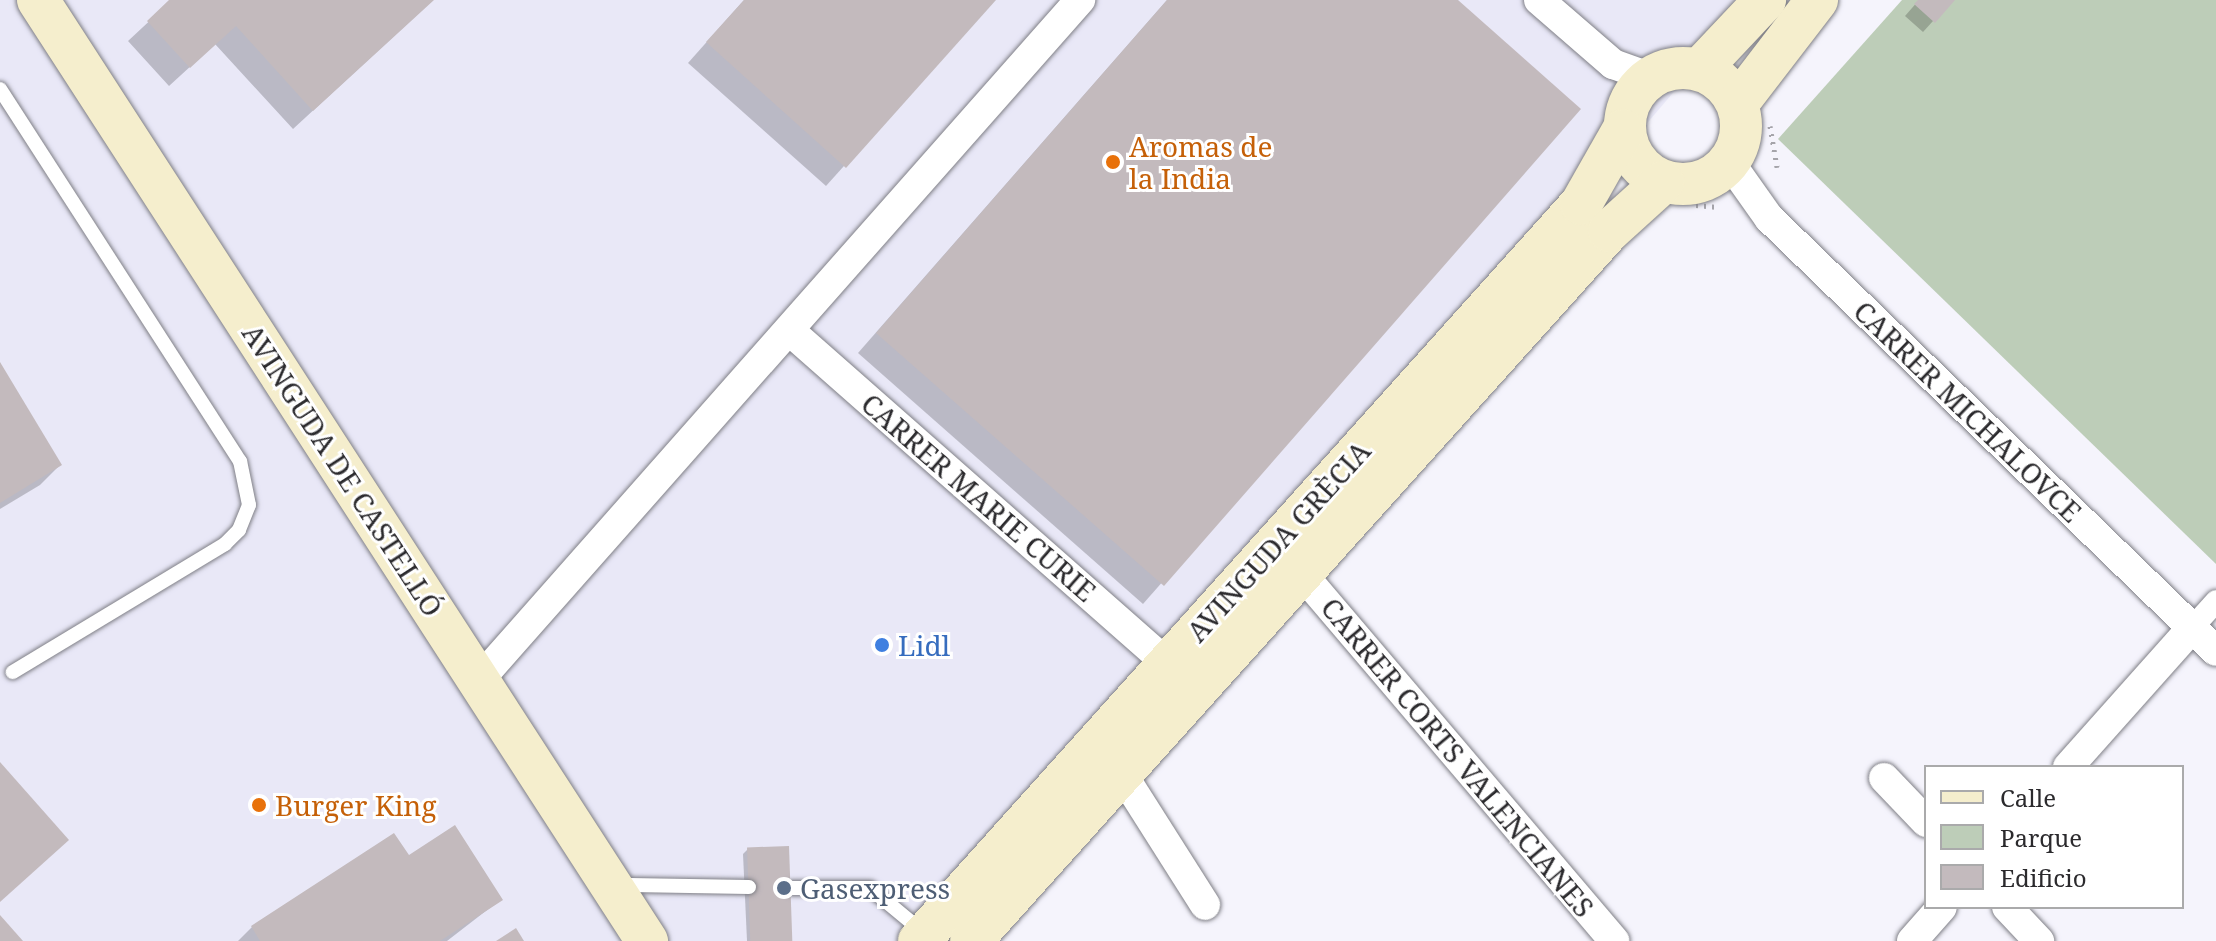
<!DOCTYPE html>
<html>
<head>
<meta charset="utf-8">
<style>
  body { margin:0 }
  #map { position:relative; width:2216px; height:941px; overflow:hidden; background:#f5f4fc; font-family:"Noto Serif",serif }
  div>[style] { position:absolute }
  .built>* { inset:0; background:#e9e8f7 }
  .green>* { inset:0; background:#bdcdb8 }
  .shadow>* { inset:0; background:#0003 }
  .building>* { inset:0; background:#c3babd; transform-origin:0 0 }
  .path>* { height:5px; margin-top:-2.5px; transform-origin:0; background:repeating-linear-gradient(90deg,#a5a4aa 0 2px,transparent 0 8px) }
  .roads { filter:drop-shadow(0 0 2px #7f7f86) drop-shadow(0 0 2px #7f7f86) }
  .service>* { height:14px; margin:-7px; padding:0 7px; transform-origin:7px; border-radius:7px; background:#fff }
  .pedestrian>* { height:22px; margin:-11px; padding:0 11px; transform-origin:11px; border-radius:11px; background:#fff }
  .minor>* { height:30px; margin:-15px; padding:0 15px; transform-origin:15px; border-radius:15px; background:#fff }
  .secondary>* { height:42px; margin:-21px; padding:0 21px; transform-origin:21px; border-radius:21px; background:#f5eecd }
  .secondary>.ring { margin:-21px; padding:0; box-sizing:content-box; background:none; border:42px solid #f5eecd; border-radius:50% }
  .dots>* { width:22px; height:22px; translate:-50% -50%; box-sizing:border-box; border:4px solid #fff; border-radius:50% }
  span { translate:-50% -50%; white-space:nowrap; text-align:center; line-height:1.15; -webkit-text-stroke:6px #fff; paint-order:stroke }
  .food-label { font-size:28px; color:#c56008 }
  .left { translate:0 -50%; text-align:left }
  .street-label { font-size:28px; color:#2b2a2d }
  .shop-label { font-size:28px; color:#366cbe }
  .service-label { font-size:28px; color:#4e5e75 }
  .legend { position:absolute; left:1924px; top:765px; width:260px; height:144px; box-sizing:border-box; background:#fff; border:2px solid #aaaaab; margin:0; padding:10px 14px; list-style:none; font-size:24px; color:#2b2a2d }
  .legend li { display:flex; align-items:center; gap:16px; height:40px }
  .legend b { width:40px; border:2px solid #aaaaab }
</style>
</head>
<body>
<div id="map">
  <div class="built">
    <div style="clip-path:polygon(0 0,1752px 0,951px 941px,0 941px)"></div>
  </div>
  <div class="green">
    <div style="clip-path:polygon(1902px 0,2216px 0,2216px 564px,1778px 139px)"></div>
  </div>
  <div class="shadow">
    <div style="clip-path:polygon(172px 0,433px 0,293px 129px,215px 44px,169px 86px,128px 41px)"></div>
    <div style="clip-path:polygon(744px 0,993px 0,826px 186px,688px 63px)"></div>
    <div style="clip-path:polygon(1167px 0,1455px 0,1578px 109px,1143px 604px,858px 353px)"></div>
    <div style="clip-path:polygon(1919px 0,1952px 0,1923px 32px,1905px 16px)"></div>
    <div style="clip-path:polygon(0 366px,60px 465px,40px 485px,0 509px)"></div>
    <div style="clip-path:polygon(748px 849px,791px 941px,747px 941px,743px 854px)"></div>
    <div style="clip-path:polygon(408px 858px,500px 900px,447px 941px,238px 941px,252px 927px)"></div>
  </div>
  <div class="building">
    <div style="clip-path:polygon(169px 0,434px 0,313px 111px,236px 26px,190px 68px,147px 21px)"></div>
    <div style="clip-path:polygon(744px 0,996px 0,846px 168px,706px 42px)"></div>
    <div style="clip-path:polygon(1167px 0,1458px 0,1581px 109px,1164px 586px,876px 333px)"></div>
    <div style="clip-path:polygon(1918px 0,1955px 0,1935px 23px,1914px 4px)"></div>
    <div style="clip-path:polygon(0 362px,62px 465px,0 503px)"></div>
    <div style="clip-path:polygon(0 762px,69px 840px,0 902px)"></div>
    <div style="clip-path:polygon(455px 825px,503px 900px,440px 941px,260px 941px,251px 926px,394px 833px,409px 855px)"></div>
    <div style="left:789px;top:846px;width:95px;height:42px;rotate:88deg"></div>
    <div style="clip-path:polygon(0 915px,23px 941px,0 941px)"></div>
    <div style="clip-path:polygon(516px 928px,524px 941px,496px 941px)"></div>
  </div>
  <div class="path">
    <div style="left:1770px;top:126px;width:42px;rotate:80.3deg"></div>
    <div style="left:1696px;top:205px;width:22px;rotate:5deg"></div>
  </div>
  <div class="roads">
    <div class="service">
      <div style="left:0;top:89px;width:443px;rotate:57.2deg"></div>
      <div style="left:240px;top:461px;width:45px;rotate:78.4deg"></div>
      <div style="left:249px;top:505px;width:27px;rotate:112deg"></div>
      <div style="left:239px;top:530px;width:20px;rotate:135deg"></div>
      <div style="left:225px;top:544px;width:248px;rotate:148.9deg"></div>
      <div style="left:791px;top:888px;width:79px"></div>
      <div style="left:870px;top:888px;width:69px;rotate:39.7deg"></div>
      <div style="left:621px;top:892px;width:11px;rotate:-38deg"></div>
      <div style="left:630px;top:885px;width:119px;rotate:1deg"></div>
    </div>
    <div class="pedestrian">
      <div style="left:2192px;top:628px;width:36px;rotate:-48deg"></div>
    </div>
    <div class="minor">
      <div style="left:1539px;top:0;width:98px;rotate:40.9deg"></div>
      <div style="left:1613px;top:64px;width:37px;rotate:20deg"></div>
      <div style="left:1730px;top:163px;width:67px;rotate:54.7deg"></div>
      <div style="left:1769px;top:218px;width:622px;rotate:44.09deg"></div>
      <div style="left:790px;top:331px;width:504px;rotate:41.38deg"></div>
      <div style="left:1302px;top:574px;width:482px;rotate:49.6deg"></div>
      <div style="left:479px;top:680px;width:908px;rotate:-48.53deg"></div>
      <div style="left:2068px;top:767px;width:186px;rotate:-48.3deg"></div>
      <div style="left:1122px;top:774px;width:155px;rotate:57.6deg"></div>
      <div style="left:1884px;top:778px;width:61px;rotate:46.3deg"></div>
      <div style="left:2007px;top:907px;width:47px;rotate:46.7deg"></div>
      <div style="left:1912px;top:941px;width:45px;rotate:-48.6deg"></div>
    </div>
    <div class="secondary">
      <div style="left:38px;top:0;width:1121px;rotate:57.09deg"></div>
      <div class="ring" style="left:1625px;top:68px;width:74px;height:74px"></div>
      <div style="left:1700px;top:69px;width:95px;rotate:-46.7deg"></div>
      <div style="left:1738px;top:103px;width:130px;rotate:-52.5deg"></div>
      <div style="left:919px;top:941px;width:991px;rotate:-48.07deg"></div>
      <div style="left:1581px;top:204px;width:85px;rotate:-60.4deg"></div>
      <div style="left:971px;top:941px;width:955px;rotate:-48.06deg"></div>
      <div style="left:1609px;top:231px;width:73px;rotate:-42.2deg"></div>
    </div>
  </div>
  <div class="dots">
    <div style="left:1113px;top:162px;background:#e8710a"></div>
    <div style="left:882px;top:645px;background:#3f7fe0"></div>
    <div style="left:259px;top:805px;background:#e8710a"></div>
    <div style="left:784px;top:888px;background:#5c6f8a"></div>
  </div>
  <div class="food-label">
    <span class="left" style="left:1129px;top:162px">Aromas de<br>la India</span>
    <span class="left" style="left:275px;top:805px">Burger King</span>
  </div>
  <div class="street-label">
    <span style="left:1968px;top:411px;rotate:44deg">CARRER MICHALOVCE</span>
    <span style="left:343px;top:470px;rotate:57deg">AVINGUDA DE CASTELLÓ</span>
    <span style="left:979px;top:497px;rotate:41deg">CARRER MARIE CURIE</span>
    <span style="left:1278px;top:541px;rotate:-48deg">AVINGUDA GRÈCIA</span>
    <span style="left:1458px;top:757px;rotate:50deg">CARRER CORTS VALENCIANES</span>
  </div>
  <div class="shop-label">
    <span class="left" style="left:898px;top:645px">Lidl</span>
  </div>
  <div class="service-label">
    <span class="left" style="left:800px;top:888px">Gasexpress</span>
  </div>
  <ul class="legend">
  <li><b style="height:10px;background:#f5eecd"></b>Calle</li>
  <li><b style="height:22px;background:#bdcdb8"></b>Parque</li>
  <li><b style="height:22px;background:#c3babd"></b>Edificio</li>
  </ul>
</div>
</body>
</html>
